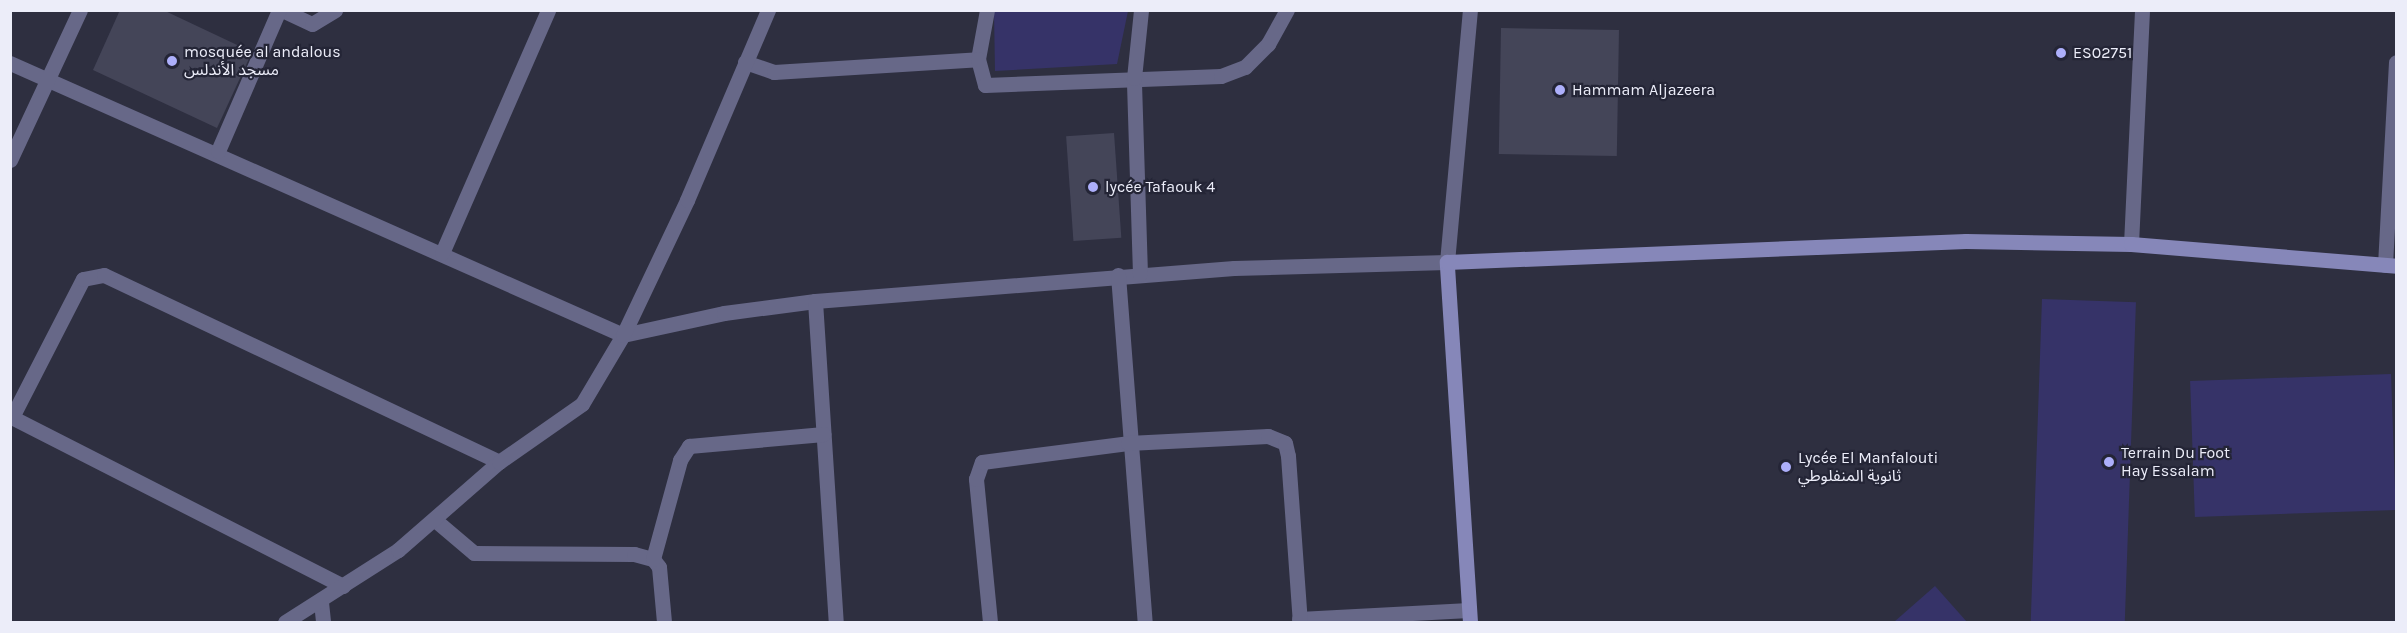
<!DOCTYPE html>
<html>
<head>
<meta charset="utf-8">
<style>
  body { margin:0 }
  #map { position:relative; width:2407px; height:633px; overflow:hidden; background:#2e2f40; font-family:Karla,"Noto Sans Arabic",sans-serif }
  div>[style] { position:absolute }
  .green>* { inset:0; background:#363368; transform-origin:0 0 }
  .building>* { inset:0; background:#444558; transform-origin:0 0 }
  .lane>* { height:15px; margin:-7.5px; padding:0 7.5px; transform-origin:7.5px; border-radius:7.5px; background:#676888 }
  .street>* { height:15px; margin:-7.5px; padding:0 7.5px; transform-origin:7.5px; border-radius:7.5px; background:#676888 }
  .secondary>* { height:15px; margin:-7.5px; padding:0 7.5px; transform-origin:7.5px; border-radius:7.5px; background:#8687b9 }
  .dots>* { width:16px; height:16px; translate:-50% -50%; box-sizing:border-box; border:3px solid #242536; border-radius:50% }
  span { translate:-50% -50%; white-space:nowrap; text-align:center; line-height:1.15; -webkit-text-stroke:4.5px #242536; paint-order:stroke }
  .poi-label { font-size:16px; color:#ecedf9 }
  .left { translate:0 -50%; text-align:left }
  .frame { position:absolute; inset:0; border:12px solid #ecedf9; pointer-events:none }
</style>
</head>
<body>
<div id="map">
  <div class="green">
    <div style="clip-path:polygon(994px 11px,1128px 11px,1117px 64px,995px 71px)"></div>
    <div style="left:2042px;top:299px;width:94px;height:325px;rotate:2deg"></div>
    <div style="left:2391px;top:374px;width:136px;height:201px;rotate:88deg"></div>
    <div style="clip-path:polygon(1935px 586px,1967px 622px,1894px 622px)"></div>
  </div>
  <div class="building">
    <div style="clip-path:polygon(120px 10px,163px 10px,252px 52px,217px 128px,93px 70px)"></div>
    <div style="left:1501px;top:28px;width:118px;height:126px;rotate:1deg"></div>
    <div style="left:1114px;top:133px;width:105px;height:48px;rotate:86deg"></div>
  </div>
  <div class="lane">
    <div style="left:2131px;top:244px;width:234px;rotate:-87.3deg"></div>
    <div style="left:2385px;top:265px;width:203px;rotate:-86.9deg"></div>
  </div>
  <div class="street">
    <div style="left:282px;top:10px;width:33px;rotate:25deg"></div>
    <div style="left:312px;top:24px;width:27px;rotate:-31deg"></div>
    <div style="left:978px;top:59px;width:50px;rotate:-79.6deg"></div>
    <div style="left:745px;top:62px;width:31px;rotate:19deg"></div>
    <div style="left:774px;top:72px;width:204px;rotate:-3.6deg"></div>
    <div style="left:978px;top:59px;width:27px;rotate:75deg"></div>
    <div style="left:985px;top:85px;width:236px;rotate:-2.2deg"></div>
    <div style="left:1221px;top:76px;width:26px;rotate:-21deg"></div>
    <div style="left:1245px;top:67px;width:33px;rotate:-45deg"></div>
    <div style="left:1268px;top:44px;width:39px;rotate:-61deg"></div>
    <div style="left:10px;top:63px;width:671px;rotate:23.93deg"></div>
    <div style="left:623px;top:335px;width:103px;rotate:-12.3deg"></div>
    <div style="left:724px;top:313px;width:92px;rotate:-7.5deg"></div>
    <div style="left:815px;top:301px;width:420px;rotate:-4.5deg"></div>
    <div style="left:1234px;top:268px;width:213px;rotate:-1.6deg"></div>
    <div style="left:1447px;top:262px;width:253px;rotate:-84.8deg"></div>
    <div style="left:218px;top:151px;width:154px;rotate:-66.6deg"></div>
    <div style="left:10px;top:160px;width:166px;rotate:-65deg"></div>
    <div style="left:442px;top:253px;width:265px;rotate:-66.4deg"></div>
    <div style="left:1140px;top:274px;width:196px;rotate:-91.8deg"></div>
    <div style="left:1134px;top:78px;width:68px;rotate:-84.1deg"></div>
    <div style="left:1118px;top:275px;width:348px;rotate:85.6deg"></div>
    <div style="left:815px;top:301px;width:322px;rotate:86.3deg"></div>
    <div style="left:435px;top:520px;width:51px;rotate:40.2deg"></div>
    <div style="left:474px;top:553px;width:160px;rotate:0.4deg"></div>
    <div style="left:634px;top:554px;width:20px;rotate:15deg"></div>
    <div style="left:653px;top:559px;width:10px;rotate:53deg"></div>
    <div style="left:659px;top:567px;width:55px;rotate:84.8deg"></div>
    <div style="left:653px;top:559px;width:103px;rotate:-74.7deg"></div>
    <div style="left:680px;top:460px;width:17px;rotate:-57deg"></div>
    <div style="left:689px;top:446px;width:135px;rotate:-5.1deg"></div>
    <div style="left:343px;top:586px;width:372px;rotate:-153deg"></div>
    <div style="left:12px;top:417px;width:155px;rotate:-62.8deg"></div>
    <div style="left:83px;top:279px;width:21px;rotate:-11deg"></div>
    <div style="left:104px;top:275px;width:437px;rotate:25.3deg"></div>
    <div style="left:321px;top:602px;width:20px;rotate:84deg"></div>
    <div style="left:1299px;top:619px;width:170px;rotate:-3deg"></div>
    <div style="left:285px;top:622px;width:134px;rotate:-32.5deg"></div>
    <div style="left:398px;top:550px;width:134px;rotate:-41.1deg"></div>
    <div style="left:499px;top:462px;width:101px;rotate:-34.9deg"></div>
    <div style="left:582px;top:404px;width:80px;rotate:-59.3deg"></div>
    <div style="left:623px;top:335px;width:149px;rotate:-64.6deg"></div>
    <div style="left:687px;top:200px;width:207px;rotate:-66.9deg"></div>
    <div style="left:990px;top:622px;width:144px;rotate:-95.6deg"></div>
    <div style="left:976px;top:479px;width:18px;rotate:-71deg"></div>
    <div style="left:982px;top:462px;width:147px;rotate:-7.4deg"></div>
    <div style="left:1128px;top:443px;width:140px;rotate:-2.9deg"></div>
    <div style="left:1268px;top:436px;width:18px;rotate:22deg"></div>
    <div style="left:1285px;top:443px;width:13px;rotate:77deg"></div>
    <div style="left:1288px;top:456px;width:166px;rotate:85.9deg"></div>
  </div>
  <div class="secondary">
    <div style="left:1470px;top:622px;width:361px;rotate:-93.7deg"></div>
    <div style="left:1447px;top:262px;width:519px;rotate:-2.32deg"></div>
    <div style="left:1966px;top:241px;width:165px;rotate:1deg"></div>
    <div style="left:2131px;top:244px;width:266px;rotate:4.7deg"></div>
  </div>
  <div class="dots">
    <div style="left:2061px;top:53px;background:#adaffb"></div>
    <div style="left:172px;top:61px;background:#adaffb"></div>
    <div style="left:1560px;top:90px;background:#adaffb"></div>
    <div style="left:1093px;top:187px;background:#adaffb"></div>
    <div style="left:2109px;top:462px;background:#adaffb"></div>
    <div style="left:1786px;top:467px;background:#adaffb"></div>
  </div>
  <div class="poi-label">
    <span class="left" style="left:184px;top:61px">mosquée al andalous<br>مسجد الأندلس</span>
    <span class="left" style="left:2073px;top:53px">ES02751</span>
    <span class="left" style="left:1572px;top:90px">Hammam Aljazeera</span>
    <span class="left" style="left:1105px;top:187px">lycée Tafaouk 4</span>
    <span class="left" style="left:2121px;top:462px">Terrain Du Foot<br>Hay Essalam</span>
    <span class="left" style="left:1798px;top:467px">Lycée El Manfalouti<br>ثانوية المنفلوطي</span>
  </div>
  <div class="frame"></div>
</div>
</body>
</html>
